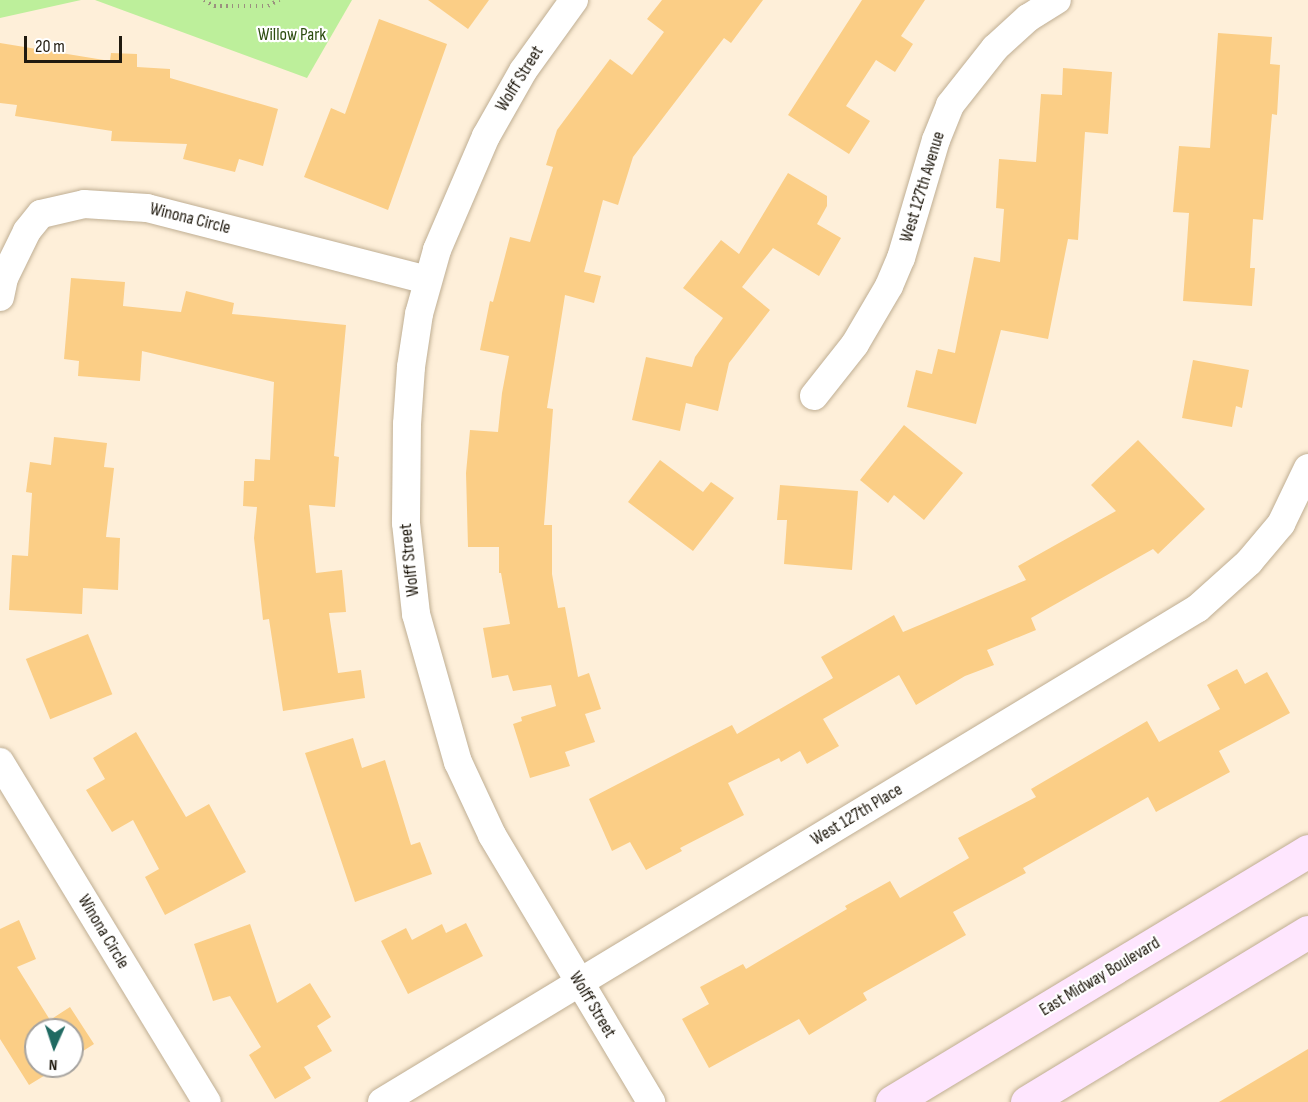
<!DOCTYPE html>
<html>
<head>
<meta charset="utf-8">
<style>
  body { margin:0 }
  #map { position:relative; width:1308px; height:1102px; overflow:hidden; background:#feefd9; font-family:"Sofia Sans Condensed",sans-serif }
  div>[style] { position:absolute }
  .green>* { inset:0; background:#bdef9b }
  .building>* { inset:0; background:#fbce86; transform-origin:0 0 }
  .path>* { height:4px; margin-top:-2px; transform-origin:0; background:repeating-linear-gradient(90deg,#9b907f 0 1.5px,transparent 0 6px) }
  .roads { filter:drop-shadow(0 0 2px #bfae93) drop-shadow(0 0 2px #bfae93) }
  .minor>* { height:28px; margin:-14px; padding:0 14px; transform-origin:14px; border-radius:14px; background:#fff }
  .secondary>* { height:33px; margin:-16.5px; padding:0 16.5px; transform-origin:16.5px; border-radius:16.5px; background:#fee6fe }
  span { translate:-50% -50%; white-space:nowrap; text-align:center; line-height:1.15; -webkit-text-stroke:4.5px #fff; paint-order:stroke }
  .park-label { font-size:18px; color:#2d4d10 }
  .street-label { font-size:18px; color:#201a0f }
  .north { position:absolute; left:24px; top:1018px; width:60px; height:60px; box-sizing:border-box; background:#fff; border:2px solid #a6a39f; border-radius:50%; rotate:183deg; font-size:16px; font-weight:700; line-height:24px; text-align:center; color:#201a0f }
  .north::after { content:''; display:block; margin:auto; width:21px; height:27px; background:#206a62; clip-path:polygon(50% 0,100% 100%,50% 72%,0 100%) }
  .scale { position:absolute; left:24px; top:36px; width:98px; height:27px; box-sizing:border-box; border:3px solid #201a0f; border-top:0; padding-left:8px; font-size:18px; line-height:21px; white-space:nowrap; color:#201a0f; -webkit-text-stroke:4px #fff; paint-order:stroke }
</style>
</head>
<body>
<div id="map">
  <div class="green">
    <div style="clip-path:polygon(0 0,81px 0,0 18px)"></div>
    <div style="clip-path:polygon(95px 0,352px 0,307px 78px)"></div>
  </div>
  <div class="building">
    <div style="clip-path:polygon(428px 0,489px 0,468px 29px)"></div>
    <div style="clip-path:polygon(662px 0,763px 0,731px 43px,724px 38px,633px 157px,618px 205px,603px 200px,584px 272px,601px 276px,594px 303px,565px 295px,547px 408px,553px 409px,544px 525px,552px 525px,552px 574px,558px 608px,565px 607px,578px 677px,589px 673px,601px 709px,585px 714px,595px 742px,565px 752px,570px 766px,530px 778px,513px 724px,522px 721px,521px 717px,556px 706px,551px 685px,513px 691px,508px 675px,492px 678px,483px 628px,510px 624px,501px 573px,499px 573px,499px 547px,468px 547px,466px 473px,470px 430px,498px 432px,502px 393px,509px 356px,480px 350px,490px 301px,493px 302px,510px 237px,530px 242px,553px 167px,546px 165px,557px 130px,610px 59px,632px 75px,664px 32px,647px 19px)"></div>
    <div style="clip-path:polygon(862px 0,925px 0,901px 36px,913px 44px,895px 72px,876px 60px,846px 106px,870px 121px,849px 154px,788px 115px)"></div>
    <div style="clip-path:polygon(379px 19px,447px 44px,388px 210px,304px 177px,331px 108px,345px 114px)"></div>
    <div style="clip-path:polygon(1218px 33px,1272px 37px,1270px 64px,1280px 65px,1277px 115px,1272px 114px,1263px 220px,1253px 219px,1250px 268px,1255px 268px,1252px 306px,1183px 301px,1189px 213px,1173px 212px,1179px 146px,1210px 148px)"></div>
    <div style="clip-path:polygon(0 43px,110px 61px,111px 53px,137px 54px,137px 67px,170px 69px,170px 78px,278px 109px,263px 166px,239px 159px,235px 172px,183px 159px,187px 144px,111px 141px,112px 131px,15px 116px,17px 105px,0 103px)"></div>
    <div style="clip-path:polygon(1063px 68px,1112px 72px,1108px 134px,1085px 132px,1078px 240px,1068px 239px,1048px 339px,1001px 330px,976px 424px,907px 407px,916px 370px,932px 374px,938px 349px,955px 353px,974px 257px,1000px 262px,1004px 209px,996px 208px,999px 159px,1036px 162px,1041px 94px,1062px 95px)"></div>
    <div style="clip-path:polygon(788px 173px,827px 196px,827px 206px,817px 224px,841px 238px,819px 276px,773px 248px,742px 287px,770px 310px,729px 363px,718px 411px,686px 403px,680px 431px,632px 420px,646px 357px,692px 367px,695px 357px,723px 318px,683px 288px,721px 240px,739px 254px)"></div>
    <div style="clip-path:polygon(71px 278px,125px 282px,123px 306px,181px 312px,186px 291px,234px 303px,232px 314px,346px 325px,334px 456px,339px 457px,335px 507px,309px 505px,316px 573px,342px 570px,346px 612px,329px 613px,338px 673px,361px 670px,365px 698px,283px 711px,269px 619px,263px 620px,254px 538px,257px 507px,243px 506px,244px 481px,254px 481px,255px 459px,270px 460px,274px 382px,142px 351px,140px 381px,78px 376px,79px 361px,64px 359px)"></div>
    <div style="clip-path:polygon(1193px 360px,1249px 370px,1242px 408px,1236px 406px,1232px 427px,1182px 418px)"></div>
    <div style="clip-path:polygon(904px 425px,963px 473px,924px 520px,894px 495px,888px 503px,860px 480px)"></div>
    <div style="clip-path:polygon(54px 437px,107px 443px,104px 467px,114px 468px,106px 537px,120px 538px,118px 590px,83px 588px,82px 614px,9px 610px,12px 555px,28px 556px,32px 493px,26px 492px,30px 462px,51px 465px)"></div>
    <div style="clip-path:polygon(1138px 440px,1205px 509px,1158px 554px,1153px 549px,1031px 618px,1036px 630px,987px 650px,994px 665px,965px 676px,916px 705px,899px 675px,823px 719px,839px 746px,807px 764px,800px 751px,781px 762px,779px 758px,728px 783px,744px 815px,680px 848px,682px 851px,646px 870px,630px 842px,612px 851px,589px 799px,732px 725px,737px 734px,833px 678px,821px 657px,894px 615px,903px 632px,1026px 580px,1018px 566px,1116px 511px,1091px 485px)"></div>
    <div style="clip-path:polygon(660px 460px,703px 492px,711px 482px,734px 498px,693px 551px,628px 502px)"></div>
    <div style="clip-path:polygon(780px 485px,858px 491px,852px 570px,784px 564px,787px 520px,777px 520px)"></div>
    <div style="left:88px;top:634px;width:65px;height:67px;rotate:68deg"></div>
    <div style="clip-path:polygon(1237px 669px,1245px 684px,1267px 672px,1290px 713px,1219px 751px,1230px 772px,1156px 812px,1148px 797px,1023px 868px,1026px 873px,953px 912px,966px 935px,863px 993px,867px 1000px,809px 1035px,799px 1019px,709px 1068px,682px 1019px,709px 1004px,700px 987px,743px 964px,746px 969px,847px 909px,845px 906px,890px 881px,900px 898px,969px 858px,958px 838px,1036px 797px,1031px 789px,1147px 721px,1159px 742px,1220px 709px,1207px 685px)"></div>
    <div style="clip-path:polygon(136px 732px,186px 817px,209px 804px,246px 872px,165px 915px,145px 877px,159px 869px,133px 820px,112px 832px,86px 790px,105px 779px,93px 758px)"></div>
    <div style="clip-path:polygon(353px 738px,362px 768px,385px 760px,411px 845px,420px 842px,432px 874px,355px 902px,305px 753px)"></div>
    <div style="clip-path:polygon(19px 920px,36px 959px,17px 967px,50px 1020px,70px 1007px,94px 1044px,72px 1058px,72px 1030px,36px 1030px,36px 1066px,60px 1066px,29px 1085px,0 1039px,0 929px)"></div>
    <div style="clip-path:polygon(466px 923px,483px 956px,408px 994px,381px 941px,406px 928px,412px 940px,442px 924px,446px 933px)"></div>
    <div style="clip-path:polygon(250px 924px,277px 1003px,310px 983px,331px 1017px,317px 1026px,332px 1051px,304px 1067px,311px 1078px,275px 1099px,249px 1055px,261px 1047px,230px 996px,213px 1001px,194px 944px)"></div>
    <div style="clip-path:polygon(1308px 1049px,1308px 1102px,1219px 1102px)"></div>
  </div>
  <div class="path">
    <div style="left:204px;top:0;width:12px;rotate:31deg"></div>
    <div style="left:214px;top:6px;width:54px"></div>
    <div style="left:268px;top:6px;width:13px;rotate:-29deg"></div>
  </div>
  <div class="roads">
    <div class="minor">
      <div style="left:574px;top:0;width:87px;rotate:125.7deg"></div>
      <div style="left:523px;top:71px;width:75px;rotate:119.6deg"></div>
      <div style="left:486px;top:136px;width:124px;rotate:113.3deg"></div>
      <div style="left:437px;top:250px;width:66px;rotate:105.7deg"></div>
      <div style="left:419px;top:314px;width:54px;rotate:98.6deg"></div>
      <div style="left:411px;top:367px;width:57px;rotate:94deg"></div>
      <div style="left:407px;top:424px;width:99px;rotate:90.6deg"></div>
      <div style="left:406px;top:523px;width:92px;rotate:83.7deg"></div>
      <div style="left:416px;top:614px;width:154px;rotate:74.2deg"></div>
      <div style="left:458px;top:762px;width:81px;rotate:65deg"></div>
      <div style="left:492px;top:835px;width:311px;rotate:59.2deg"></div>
      <div style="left:0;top:297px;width:19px;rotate:-78deg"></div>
      <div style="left:4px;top:278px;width:52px;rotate:-63.9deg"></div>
      <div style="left:27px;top:231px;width:22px;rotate:-51deg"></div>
      <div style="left:41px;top:214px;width:44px;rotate:-13.1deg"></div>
      <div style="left:84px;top:204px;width:63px;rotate:3.6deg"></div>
      <div style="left:147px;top:208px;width:290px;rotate:14.4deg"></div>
      <div style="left:814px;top:396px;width:66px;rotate:-51.7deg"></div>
      <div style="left:855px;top:344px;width:67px;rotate:-59.6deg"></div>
      <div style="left:889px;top:286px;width:30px;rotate:-67deg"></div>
      <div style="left:901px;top:258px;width:123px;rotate:-73.5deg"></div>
      <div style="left:936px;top:140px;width:38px;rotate:-68deg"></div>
      <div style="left:950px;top:105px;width:73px;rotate:-51.7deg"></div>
      <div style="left:995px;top:48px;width:45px;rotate:-42.3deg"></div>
      <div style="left:1028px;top:18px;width:34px;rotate:-32deg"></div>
      <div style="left:0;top:762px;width:398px;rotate:58.7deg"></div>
      <div style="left:382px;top:1102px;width:954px;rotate:-31.19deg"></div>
      <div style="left:1198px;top:608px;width:69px;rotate:-42deg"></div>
      <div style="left:1249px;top:562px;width:50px;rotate:-49.9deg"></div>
      <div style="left:1281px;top:524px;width:62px;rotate:-64.3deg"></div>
    </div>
    <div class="secondary">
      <div style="left:892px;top:1102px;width:486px;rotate:-31.1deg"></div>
      <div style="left:1027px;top:1102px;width:328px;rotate:-31.2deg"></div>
    </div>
  </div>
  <div class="park-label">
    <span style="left:292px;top:35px">Willow Park</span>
  </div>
  <div class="street-label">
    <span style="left:520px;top:79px;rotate:-58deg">Wolff Street</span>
    <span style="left:923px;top:187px;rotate:-73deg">West 127th Avenue</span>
    <span style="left:190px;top:219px;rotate:14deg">Winona Circle</span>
    <span style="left:410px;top:560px;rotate:-96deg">Wolff Street</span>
    <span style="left:857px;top:815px;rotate:-31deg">West 127th Place</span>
    <span style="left:103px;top:932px;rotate:59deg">Winona Circle</span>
    <span style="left:1100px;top:977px;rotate:-31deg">East Midway Boulevard</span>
    <span style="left:592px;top:1005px;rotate:59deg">Wolff Street</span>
  </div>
  <div class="north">N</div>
  <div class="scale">20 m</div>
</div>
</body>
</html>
